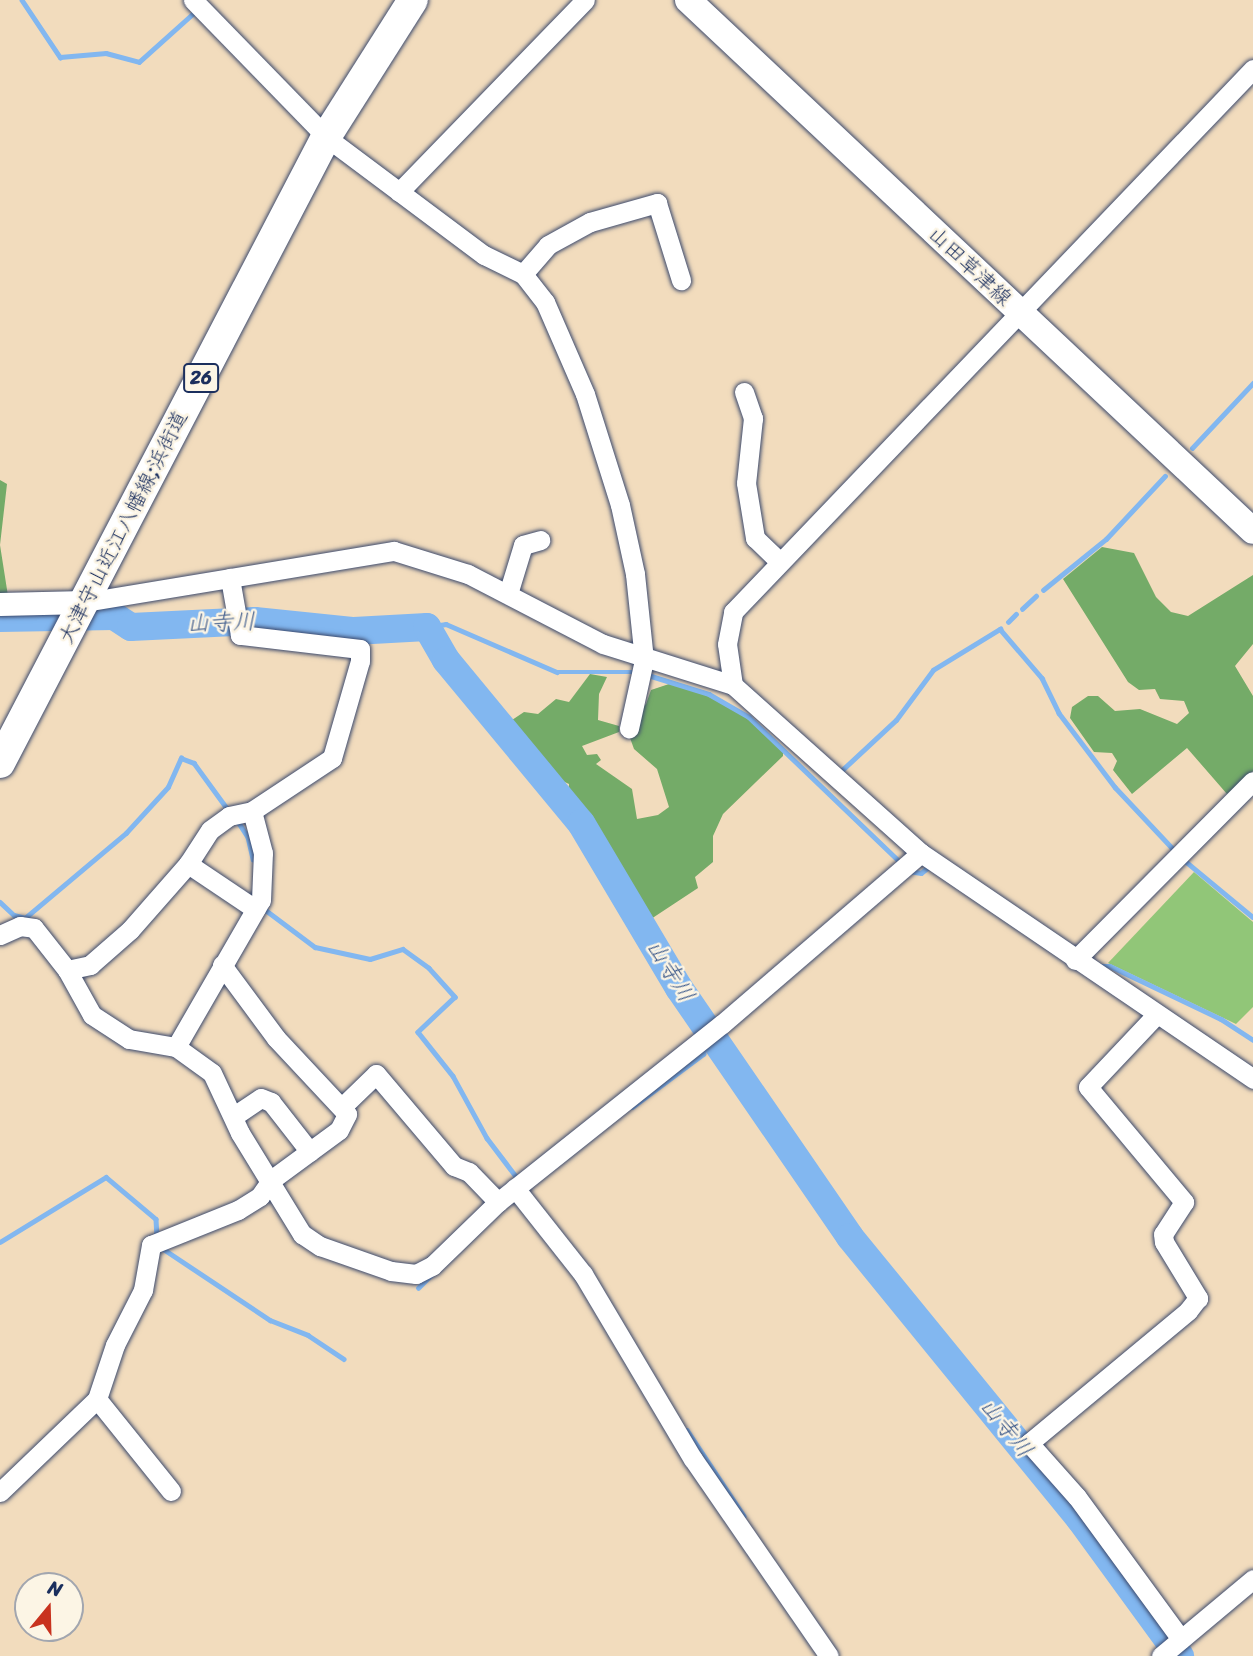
<!DOCTYPE html>
<html>
<head>
<meta charset="utf-8">
<style>
  body { margin:0 }
  #map { position:relative; width:1253px; height:1656px; overflow:hidden; background:#f2dcbd; font-family:Sriracha,"Klee One",sans-serif }
  div>[style] { position:absolute }
  .green>* { inset:0; background:#91c678 }
  .forest>* { inset:0; background:#74ab68 }
  .stream>* { height:4.5px; margin:-2.25px; padding:0 2.25px; transform-origin:2.25px; border-radius:2.25px; background:#82b7f0 }
  .river>* { height:28px; margin:-14px; padding:0 14px; transform-origin:14px; border-radius:14px; background:#82b7f0 }
  .roads { filter:drop-shadow(0 0 2px #3b496c) drop-shadow(0 0 2px #3b496c) }
  .minor>* { height:19px; margin:-9.5px; padding:0 9.5px; transform-origin:9.5px; border-radius:9.5px; background:#fff }
  .tertiary>* { height:23px; margin:-11.5px; padding:0 11.5px; transform-origin:11.5px; border-radius:11.5px; background:#fff }
  .secondary>* { height:26px; margin:-13px; padding:0 13px; transform-origin:13px; border-radius:13px; background:#fff }
  .primary>* { height:30px; margin:-15px; padding:0 15px; transform-origin:15px; border-radius:15px; background:#fff }
  span { translate:-50% -50%; white-space:nowrap; text-align:center; line-height:1.15; -webkit-text-stroke:5px #fcf5e5; paint-order:stroke }
  .shield-label span { padding:2px 5px; background:#fcf5e5; border:2px solid; border-radius:5px; -webkit-text-stroke-width:0 }
  .shield-label { font-size:19px; color:#1b2f5e; font-weight:700 }
  .street-label { font-size:21px; color:#1b2f5e }
  .water-label { font-size:23px; color:#3a588a; font-style:italic }
  .north { position:absolute; left:14px; top:1572px; width:70px; height:70px; box-sizing:border-box; background:#fcf5e5; border:2px solid #a2a6af; border-radius:50%; rotate:19deg; font-size:19px; font-weight:700; line-height:28px; text-align:center; color:#1b2f5e }
  .north::after { content:''; display:block; margin:auto; width:24px; height:32px; background:#c8321e; clip-path:polygon(50% 0,100% 100%,50% 72%,0 100%) }
</style>
</head>
<body>
<div id="map">
  <div class="green">
    <div style="clip-path:polygon(1194px 872px,1253px 922px,1253px 1007px,1236px 1024px,1108px 963px)"></div>
  </div>
  <div class="forest">
    <div style="clip-path:polygon(0 480px,7px 484px,0 545px,8px 596px,0 596px)"></div>
    <div style="clip-path:polygon(1102px 547px,1134px 553px,1156px 597px,1171px 612px,1188px 616px,1253px 575px,1253px 644px,1235px 666px,1253px 696px,1253px 771px,1227px 794px,1187px 748px,1132px 794px,1113px 770px,1117px 761px,1112px 753px,1094px 752px,1070px 718px,1072px 707px,1088px 696px,1098px 696px,1115px 711px,1140px 709px,1177px 724px,1189px 713px,1184px 701px,1160px 699px,1155px 689px,1139px 690px,1128px 682px,1063px 579px)"></div>
    <div style="clip-path:polygon(590px 674px,607px 677px,599px 694px,598px 720px,619px 726px,619px 732px,582px 746px,587px 755px,597px 754px,601px 760px,596px 764px,632px 789px,637px 819px,658px 815px,669px 807px,657px 769px,634px 749px,625px 724px,646px 704px,651px 690px,672px 683px,708px 696px,750px 720px,783px 750px,783px 756px,723px 814px,713px 836px,713px 862px,695px 877px,698px 888px,651px 919px,635px 909px,635px 901px,614px 874px,616px 861px,599px 848px,568px 801px,569px 784px,545px 773px,510px 728px,509px 722px,524px 712px,538px 714px,556px 699px,569px 702px)"></div>
  </div>
  <div class="stream">
    <div style="left:22px;top:0;width:69px;rotate:56.3deg"></div>
    <div style="left:60px;top:57px;width:46px;rotate:-5deg"></div>
    <div style="left:106px;top:53px;width:34px;rotate:15deg"></div>
    <div style="left:139px;top:62px;width:78px;rotate:-41.9deg"></div>
    <div style="left:1192px;top:448px;width:89px;rotate:-46.8deg"></div>
    <div style="left:1043px;top:590px;width:81px;rotate:-39deg"></div>
    <div style="left:1106px;top:539px;width:86px;rotate:-46.9deg"></div>
    <div style="left:1022px;top:609px;width:19px;rotate:-43deg"></div>
    <div style="left:1008px;top:622px;width:11px;rotate:-45deg"></div>
    <div style="left:427px;top:627px;width:19px;rotate:-9deg"></div>
    <div style="left:446px;top:624px;width:121px;rotate:23.4deg"></div>
    <div style="left:557px;top:672px;width:79px"></div>
    <div style="left:648px;top:675px;width:64px;rotate:17.3deg"></div>
    <div style="left:709px;top:694px;width:46px;rotate:29.9deg"></div>
    <div style="left:749px;top:717px;width:209px;rotate:43.8deg"></div>
    <div style="left:840px;top:772px;width:76px;rotate:-42.9deg"></div>
    <div style="left:896px;top:720px;width:62px;rotate:-53.5deg"></div>
    <div style="left:933px;top:670px;width:79px;rotate:-31.5deg"></div>
    <div style="left:1000px;top:629px;width:65px;rotate:49.4deg"></div>
    <div style="left:1042px;top:678px;width:39px;rotate:64deg"></div>
    <div style="left:1059px;top:713px;width:93px;rotate:52.9deg"></div>
    <div style="left:1115px;top:787px;width:88px;rotate:46.8deg"></div>
    <div style="left:237px;top:820px;width:20px;rotate:57deg"></div>
    <div style="left:248px;top:837px;width:23px;rotate:77deg"></div>
    <div style="left:1184px;top:860px;width:89px;rotate:39.6deg"></div>
    <div style="left:909px;top:871px;width:12px;rotate:9deg"></div>
    <div style="left:921px;top:873px;width:13px;rotate:-39deg"></div>
    <div style="left:0;top:902px;width:19px;rotate:43deg"></div>
    <div style="left:14px;top:915px;width:11px;rotate:15deg"></div>
    <div style="left:25px;top:918px;width:132px;rotate:-40.1deg"></div>
    <div style="left:126px;top:833px;width:62px;rotate:-47.6deg"></div>
    <div style="left:168px;top:787px;width:32px;rotate:-66deg"></div>
    <div style="left:181px;top:758px;width:14px;rotate:21deg"></div>
    <div style="left:194px;top:763px;width:59px;rotate:53.9deg"></div>
    <div style="left:263px;top:908px;width:65px;rotate:36.9deg"></div>
    <div style="left:315px;top:947px;width:56px;rotate:12.3deg"></div>
    <div style="left:370px;top:959px;width:34px;rotate:-17deg"></div>
    <div style="left:403px;top:949px;width:32px;rotate:36deg"></div>
    <div style="left:429px;top:968px;width:39px;rotate:48deg"></div>
    <div style="left:455px;top:997px;width:51px;rotate:136.6deg"></div>
    <div style="left:418px;top:1032px;width:56px;rotate:51.5deg"></div>
    <div style="left:453px;top:1076px;width:71px;rotate:61.3deg"></div>
    <div style="left:487px;top:1138px;width:51px;rotate:52.9deg"></div>
    <div style="left:1101px;top:966px;width:9px"></div>
    <div style="left:1110px;top:966px;width:123px;rotate:25.5deg"></div>
    <div style="left:1221px;top:1019px;width:38px;rotate:33deg"></div>
    <div style="left:632px;top:1107px;width:89px;rotate:-36.7deg"></div>
    <div style="left:703px;top:1054px;width:7px;rotate:-82deg"></div>
    <div style="left:0;top:1242px;width:124px;rotate:-31.5deg"></div>
    <div style="left:106px;top:1177px;width:65px;rotate:40deg"></div>
    <div style="left:156px;top:1219px;width:18px;rotate:87deg"></div>
    <div style="left:162px;top:1248px;width:130px;rotate:33.7deg"></div>
    <div style="left:270px;top:1320px;width:41px;rotate:21.5deg"></div>
    <div style="left:308px;top:1335px;width:43px;rotate:33.7deg"></div>
    <div style="left:418px;top:1288px;width:18px;rotate:-45deg"></div>
    <div style="left:687px;top:1430px;width:103px;rotate:56.5deg"></div>
  </div>
  <div class="river">
    <div style="left:0;top:618px;width:114px;rotate:-1deg"></div>
    <div style="left:114px;top:616px;width:20px;rotate:33deg"></div>
    <div style="left:131px;top:627px;width:124px;rotate:-2.8deg"></div>
    <div style="left:255px;top:621px;width:100px;rotate:5.8deg"></div>
    <div style="left:354px;top:631px;width:73px;rotate:-3.1deg"></div>
    <div style="left:427px;top:627px;width:38px;rotate:60deg"></div>
    <div style="left:446px;top:660px;width:212px;rotate:50.4deg"></div>
    <div style="left:581px;top:823px;width:192px;rotate:59.3deg"></div>
    <div style="left:679px;top:988px;width:302px;rotate:55.5deg"></div>
    <div style="left:850px;top:1237px;width:364px;rotate:50.8deg"></div>
    <div style="left:1080px;top:1519px;width:170px;rotate:53.9deg"></div>
  </div>
  <div class="roads">
    <div class="minor">
      <div style="left:193px;top:0;width:191px;rotate:45.8deg"></div>
      <div style="left:326px;top:137px;width:197px;rotate:36.8deg"></div>
      <div style="left:484px;top:255px;width:43px;rotate:26deg"></div>
      <div style="left:523px;top:274px;width:36px;rotate:52deg"></div>
      <div style="left:545px;top:302px;width:100px;rotate:66.5deg"></div>
      <div style="left:585px;top:394px;width:116px;rotate:72.5deg"></div>
      <div style="left:620px;top:505px;width:71px;rotate:77.7deg"></div>
      <div style="left:635px;top:574px;width:86px;rotate:84deg"></div>
      <div style="left:644px;top:660px;width:70px;rotate:102.4deg"></div>
      <div style="left:399px;top:192px;width:267px;rotate:-45.9deg"></div>
      <div style="left:523px;top:274px;width:38px;rotate:-49deg"></div>
      <div style="left:548px;top:245px;width:48px;rotate:-28.7deg"></div>
      <div style="left:590px;top:222px;width:70px;rotate:-15.8deg"></div>
      <div style="left:657px;top:203px;width:81px;rotate:72.7deg"></div>
      <div style="left:744px;top:392px;width:28px;rotate:71deg"></div>
      <div style="left:753px;top:418px;width:65px;rotate:96.1deg"></div>
      <div style="left:746px;top:483px;width:56px;rotate:80.7deg"></div>
      <div style="left:755px;top:538px;width:33px;rotate:44deg"></div>
      <div style="left:508px;top:594px;width:51px;rotate:-73deg"></div>
      <div style="left:523px;top:545px;width:18px;rotate:-16deg"></div>
      <div style="left:85px;top:602px;width:313px;rotate:-9.4deg"></div>
      <div style="left:394px;top:551px;width:77px;rotate:17.3deg"></div>
      <div style="left:468px;top:574px;width:152px;rotate:27.4deg"></div>
      <div style="left:603px;top:644px;width:136px;rotate:17.5deg"></div>
      <div style="left:733px;top:685px;width:252px;rotate:41.8deg"></div>
      <div style="left:921px;top:853px;width:402px;rotate:34.2deg"></div>
      <div style="left:733px;top:685px;width:41px;rotate:-98.3deg"></div>
      <div style="left:727px;top:644px;width:33px;rotate:-79deg"></div>
      <div style="left:733px;top:612px;width:752px;rotate:-46.24deg"></div>
      <div style="left:188px;top:864px;width:81px;rotate:33.9deg"></div>
      <div style="left:0;top:935px;width:22px;rotate:-24deg"></div>
      <div style="left:20px;top:926px;width:14px;rotate:8deg"></div>
      <div style="left:34px;top:928px;width:53px;rotate:51.8deg"></div>
      <div style="left:67px;top:970px;width:51px;rotate:60.9deg"></div>
      <div style="left:92px;top:1015px;width:44px;rotate:33deg"></div>
      <div style="left:129px;top:1039px;width:48px;rotate:9.7deg"></div>
      <div style="left:176px;top:1047px;width:44px;rotate:35.8deg"></div>
      <div style="left:212px;top:1073px;width:66px;rotate:65deg"></div>
      <div style="left:240px;top:1133px;width:119px;rotate:58.5deg"></div>
      <div style="left:302px;top:1234px;width:22px;rotate:34deg"></div>
      <div style="left:320px;top:1246px;width:75px;rotate:19.4deg"></div>
      <div style="left:391px;top:1271px;width:25px;rotate:7deg"></div>
      <div style="left:416px;top:1274px;width:18px;rotate:-27deg"></div>
      <div style="left:432px;top:1266px;width:92px;rotate:-44.1deg"></div>
      <div style="left:498px;top:1202px;width:286px;rotate:-38.5deg"></div>
      <div style="left:722px;top:1024px;width:262px;rotate:-40.7deg"></div>
      <div style="left:1075px;top:960px;width:252px;rotate:-45.2deg"></div>
      <div style="left:67px;top:970px;width:24px;rotate:-12deg"></div>
      <div style="left:90px;top:965px;width:53px;rotate:-41.2deg"></div>
      <div style="left:130px;top:930px;width:88px;rotate:-48.7deg"></div>
      <div style="left:188px;top:864px;width:40px;rotate:-57.1deg"></div>
      <div style="left:210px;top:830px;width:24px;rotate:-36deg"></div>
      <div style="left:229px;top:816px;width:24px;rotate:-12deg"></div>
      <div style="left:1156px;top:1015px;width:99px;rotate:133.4deg"></div>
      <div style="left:1088px;top:1087px;width:150px;rotate:50.1deg"></div>
      <div style="left:1184px;top:1202px;width:38px;rotate:123deg"></div>
      <div style="left:1163px;top:1234px;width:8px;rotate:83deg"></div>
      <div style="left:1164px;top:1242px;width:66px;rotate:58.7deg"></div>
      <div style="left:1198px;top:1298px;width:16px;rotate:128deg"></div>
      <div style="left:1188px;top:1311px;width:207px;rotate:140.3deg"></div>
      <div style="left:1029px;top:1443px;width:72px;rotate:48.4deg"></div>
      <div style="left:1077px;top:1497px;width:176px;rotate:53.8deg"></div>
      <div style="left:176px;top:1047px;width:170px;rotate:-60deg"></div>
      <div style="left:261px;top:900px;width:47px;rotate:-87.6deg"></div>
      <div style="left:263px;top:853px;width:43px;rotate:-104.7deg"></div>
      <div style="left:252px;top:811px;width:96px;rotate:-33.5deg"></div>
      <div style="left:332px;top:758px;width:101px;rotate:-73.9deg"></div>
      <div style="left:360px;top:661px;width:12px;rotate:-90deg"></div>
      <div style="left:360px;top:649px;width:121px;rotate:-173.3deg"></div>
      <div style="left:240px;top:635px;width:58px;rotate:-100deg"></div>
      <div style="left:343px;top:1106px;width:46px;rotate:-44.1deg"></div>
      <div style="left:376px;top:1074px;width:121px;rotate:49.7deg"></div>
      <div style="left:454px;top:1166px;width:16px;rotate:22deg"></div>
      <div style="left:469px;top:1172px;width:42px;rotate:46deg"></div>
      <div style="left:234px;top:1116px;width:32px;rotate:-34deg"></div>
      <div style="left:261px;top:1098px;width:11px;rotate:22deg"></div>
      <div style="left:271px;top:1102px;width:63px;rotate:52deg"></div>
      <div style="left:515px;top:1188px;width:110px;rotate:51.7deg"></div>
      <div style="left:583px;top:1274px;width:215px;rotate:59.3deg"></div>
      <div style="left:693px;top:1459px;width:239px;rotate:55.4deg"></div>
      <div style="left:97px;top:1399px;width:118px;rotate:51.2deg"></div>
      <div style="left:0;top:1492px;width:134px;rotate:-43.8deg"></div>
      <div style="left:97px;top:1399px;width:57px;rotate:-71.6deg"></div>
      <div style="left:115px;top:1345px;width:62px;rotate:-63deg"></div>
      <div style="left:143px;top:1290px;width:46px;rotate:-79.9deg"></div>
      <div style="left:151px;top:1245px;width:94px;rotate:-21.9deg"></div>
      <div style="left:238px;top:1210px;width:26px;rotate:-32deg"></div>
      <div style="left:260px;top:1196px;width:19px;rotate:-55deg"></div>
      <div style="left:271px;top:1180px;width:84px;rotate:-36.3deg"></div>
      <div style="left:339px;top:1130px;width:18px;rotate:-63deg"></div>
      <div style="left:347px;top:1114px;width:104px;rotate:-133.1deg"></div>
      <div style="left:276px;top:1038px;width:91px;rotate:-126.5deg"></div>
      <div style="left:1161px;top:1656px;width:120px;rotate:-39.9deg"></div>
    </div>
    <div class="tertiary">
      <div style="left:0;top:604px;width:85px;rotate:-1.3deg"></div>
    </div>
    <div class="secondary">
      <div style="left:688px;top:0;width:775px;rotate:43.22deg"></div>
    </div>
    <div class="primary">
      <div style="left:0;top:763px;width:706px;rotate:-62.49deg"></div>
      <div style="left:326px;top:137px;width:162px;rotate:-57.6deg"></div>
    </div>
  </div>
  <div class="shield-label">
    <span style="left:201px;top:378px">26</span>
  </div>
  <div class="street-label">
    <span style="left:970px;top:266px;rotate:43deg">山田草津線</span>
    <span style="left:123px;top:527px;rotate:-63deg">大津守山近江八幡線;浜街道</span>
  </div>
  <div class="water-label">
    <span style="left:221px;top:623px;rotate:-2deg">山寺川</span>
    <span style="left:670px;top:971px;rotate:58deg">山寺川</span>
    <span style="left:1006px;top:1428px;rotate:51deg">山寺川</span>
  </div>
  <div class="north">N</div>
</div>
</body>
</html>
